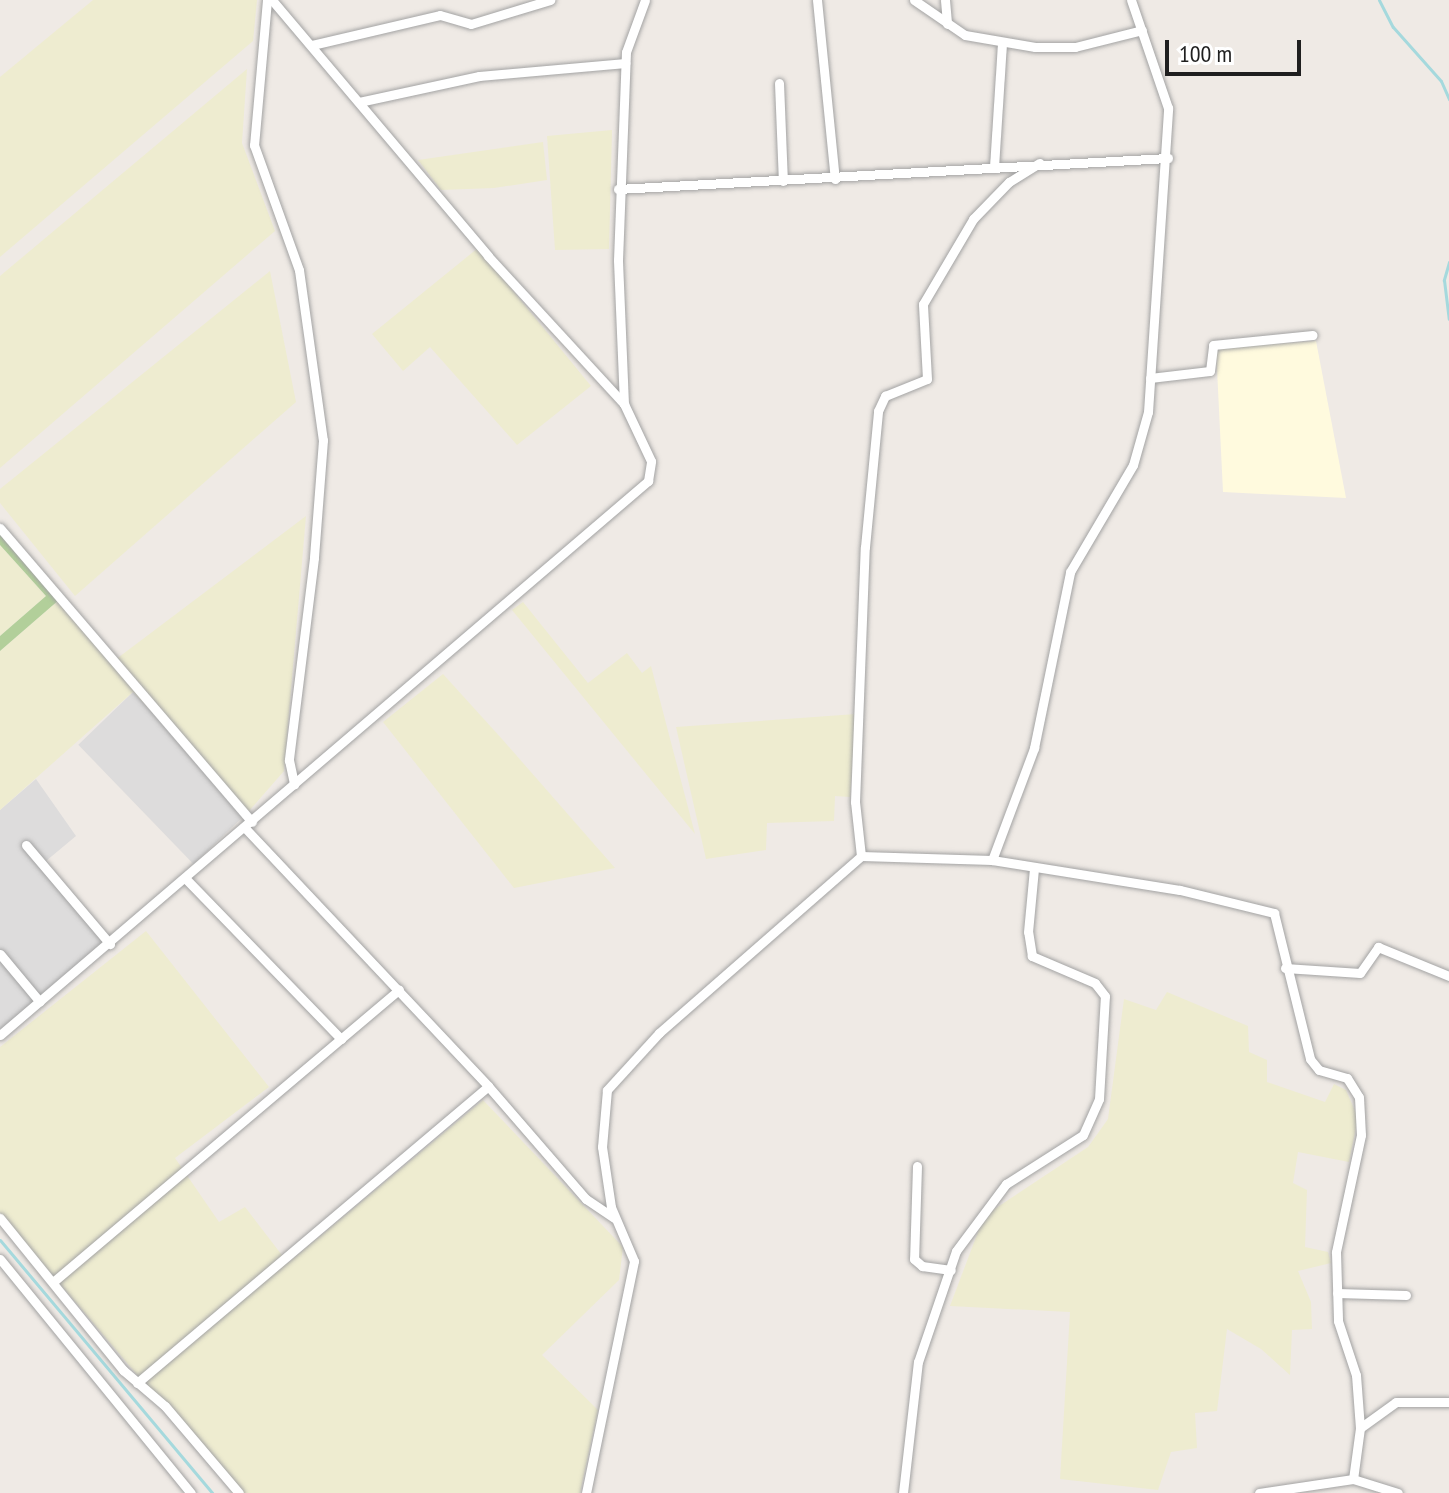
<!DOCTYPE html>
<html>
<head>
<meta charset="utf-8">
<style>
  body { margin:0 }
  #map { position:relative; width:1449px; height:1493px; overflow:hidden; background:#efeae5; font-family:"PT Sans Narrow",sans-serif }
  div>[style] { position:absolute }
  .residential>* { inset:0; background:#dddcdc; transform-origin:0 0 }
  .education>* { inset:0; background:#fffade }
  .farmland>* { inset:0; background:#eeecd0 }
  .forest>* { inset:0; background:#b2cf9a }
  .stream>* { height:3px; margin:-1.5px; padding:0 1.5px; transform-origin:1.5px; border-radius:1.5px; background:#a5d9dd }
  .roads { filter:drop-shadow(0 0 2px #a3a3a3) drop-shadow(0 0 2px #a3a3a3) }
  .minor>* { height:9px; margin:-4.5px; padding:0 4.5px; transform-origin:4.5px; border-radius:4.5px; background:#fff }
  span { translate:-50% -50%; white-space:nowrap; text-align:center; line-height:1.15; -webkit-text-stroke:8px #fff; paint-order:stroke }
  .scale { position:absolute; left:1165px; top:40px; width:136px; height:36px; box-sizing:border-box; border:4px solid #1f1f1f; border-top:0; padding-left:10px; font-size:24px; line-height:28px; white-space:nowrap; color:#1f1f1f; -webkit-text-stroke:6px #fff; paint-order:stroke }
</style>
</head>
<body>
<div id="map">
  <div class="residential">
    <div style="left:133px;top:692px;width:166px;height:76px;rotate:46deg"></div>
    <div style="clip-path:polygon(36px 779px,76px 836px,46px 861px,106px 939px,0 1031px,0 810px)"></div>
  </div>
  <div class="education">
    <div style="clip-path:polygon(1316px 341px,1346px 498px,1223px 492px,1216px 348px)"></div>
  </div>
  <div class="farmland">
    <div style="clip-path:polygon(93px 0,257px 0,253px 41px,0 257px,0 77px)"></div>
    <div style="clip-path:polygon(247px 69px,242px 143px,275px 231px,0 468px,0 276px)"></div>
    <div style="clip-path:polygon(612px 130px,609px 249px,555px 250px,547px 136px)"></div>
    <div style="clip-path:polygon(543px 142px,547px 180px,494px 188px,441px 190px,418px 160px)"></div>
    <div style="clip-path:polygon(478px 248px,591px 386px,517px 445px,430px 347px,403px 371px,372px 334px)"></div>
    <div style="clip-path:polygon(270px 271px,296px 402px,75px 596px,0 503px,0 489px)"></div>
    <div style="clip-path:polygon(306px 516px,284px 771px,248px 812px,133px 692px,0 810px,0 651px,60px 599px,111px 663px)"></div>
    <div style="clip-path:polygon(0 545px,46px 596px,0 636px)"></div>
    <div style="clip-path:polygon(523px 602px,588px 683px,627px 653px,642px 673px,651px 666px,695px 834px,512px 610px)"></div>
    <div style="clip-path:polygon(443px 674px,502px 739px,615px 868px,514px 888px,383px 722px)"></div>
    <div style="clip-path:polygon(856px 714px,850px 797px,835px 796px,834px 821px,767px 823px,766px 850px,706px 859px,676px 727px)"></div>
    <div style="clip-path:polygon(146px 931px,269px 1087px,175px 1158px,219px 1222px,245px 1207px,288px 1263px,483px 1100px,623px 1247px,619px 1280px,542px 1355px,598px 1410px,580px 1493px,237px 1493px,0 1213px,0 1047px)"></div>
    <div style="clip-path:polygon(1167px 992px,1248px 1026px,1249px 1052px,1267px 1060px,1267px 1082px,1325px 1102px,1334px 1084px,1346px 1090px,1358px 1118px,1349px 1162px,1298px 1152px,1293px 1183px,1307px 1190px,1305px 1247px,1328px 1252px,1331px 1263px,1298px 1271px,1311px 1302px,1312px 1329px,1292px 1330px,1290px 1375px,1261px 1349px,1227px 1329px,1217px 1411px,1195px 1413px,1197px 1448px,1171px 1452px,1158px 1490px,1060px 1479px,1070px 1312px,950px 1306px,984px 1216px,1088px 1147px,1108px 1119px,1124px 999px,1156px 1010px)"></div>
  </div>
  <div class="forest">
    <div style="clip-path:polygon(0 530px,60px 599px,0 651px,0 636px,46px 596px,0 545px)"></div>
  </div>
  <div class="stream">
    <div style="left:1379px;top:0;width:30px;rotate:63deg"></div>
    <div style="left:1393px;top:27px;width:72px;rotate:48.4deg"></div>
    <div style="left:1441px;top:81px;width:20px;rotate:66deg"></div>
    <div style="left:1449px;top:262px;width:19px;rotate:106deg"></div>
    <div style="left:1444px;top:280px;width:39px;rotate:83deg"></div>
    <div style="left:0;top:1240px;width:330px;rotate:50deg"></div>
  </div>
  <div class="roads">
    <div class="minor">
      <div style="left:267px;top:0;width:146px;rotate:95.1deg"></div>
      <div style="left:254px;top:145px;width:133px;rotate:70.2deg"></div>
      <div style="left:299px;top:270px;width:172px;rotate:82deg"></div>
      <div style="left:323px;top:440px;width:118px;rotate:94.4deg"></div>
      <div style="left:314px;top:558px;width:204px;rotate:97.1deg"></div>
      <div style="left:289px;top:760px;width:25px;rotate:78deg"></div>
      <div style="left:272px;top:0;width:335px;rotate:49.8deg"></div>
      <div style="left:488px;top:256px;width:201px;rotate:47.4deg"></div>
      <div style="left:817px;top:0;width:180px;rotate:84.3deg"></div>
      <div style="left:914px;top:0;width:62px;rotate:34.5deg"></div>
      <div style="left:965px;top:35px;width:71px;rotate:9.7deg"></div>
      <div style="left:1035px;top:47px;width:40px"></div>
      <div style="left:1075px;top:47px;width:69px;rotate:-14.2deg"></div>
      <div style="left:945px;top:0;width:24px;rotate:85deg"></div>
      <div style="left:312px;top:45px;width:131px;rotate:-13.2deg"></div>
      <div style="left:440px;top:15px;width:32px;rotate:16deg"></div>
      <div style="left:471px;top:24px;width:83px;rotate:-16.9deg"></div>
      <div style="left:779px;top:83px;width:98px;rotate:87.7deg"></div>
      <div style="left:359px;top:102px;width:123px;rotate:-12.2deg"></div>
      <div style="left:479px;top:76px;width:147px;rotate:-5.1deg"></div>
      <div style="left:994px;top:167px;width:124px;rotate:-86.3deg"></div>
      <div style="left:618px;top:189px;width:551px;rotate:-3.23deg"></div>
      <div style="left:1150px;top:378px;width:60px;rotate:-6.7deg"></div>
      <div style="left:1210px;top:371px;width:26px;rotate:-83deg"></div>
      <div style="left:1213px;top:345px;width:100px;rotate:-5.7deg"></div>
      <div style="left:0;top:528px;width:387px;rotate:49.4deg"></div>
      <div style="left:246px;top:829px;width:353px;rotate:46.7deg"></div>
      <div style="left:488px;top:1086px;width:150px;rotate:49.1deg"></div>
      <div style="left:586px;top:1199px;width:34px;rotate:34deg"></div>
      <div style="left:26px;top:845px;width:130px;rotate:49.7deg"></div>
      <div style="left:861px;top:856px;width:54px;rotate:-96.3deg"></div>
      <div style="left:855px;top:802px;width:255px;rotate:-87.8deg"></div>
      <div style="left:865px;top:547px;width:137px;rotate:-84.5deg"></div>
      <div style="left:878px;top:411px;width:17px;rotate:-65deg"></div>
      <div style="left:885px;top:396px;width:45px;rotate:-22deg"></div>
      <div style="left:927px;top:379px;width:75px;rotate:-93.1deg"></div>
      <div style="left:923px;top:304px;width:99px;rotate:-59.5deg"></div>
      <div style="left:973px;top:219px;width:52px;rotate:-45.8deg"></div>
      <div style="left:1009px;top:182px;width:36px;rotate:-32deg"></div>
      <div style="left:992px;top:860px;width:120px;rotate:-69.4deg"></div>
      <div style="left:1034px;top:748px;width:180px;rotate:-78.4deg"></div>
      <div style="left:1070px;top:572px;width:124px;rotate:-59.5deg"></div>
      <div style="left:1133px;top:465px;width:55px;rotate:-74.2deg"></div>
      <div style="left:1148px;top:412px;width:305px;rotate:-86.2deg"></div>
      <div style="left:1168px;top:108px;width:114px;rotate:-108.9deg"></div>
      <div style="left:186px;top:879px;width:223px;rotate:45.9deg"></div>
      <div style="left:0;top:954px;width:62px;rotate:50.2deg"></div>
      <div style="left:1285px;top:968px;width:75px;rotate:3.8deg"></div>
      <div style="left:1360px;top:973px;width:32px;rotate:-55deg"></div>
      <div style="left:1378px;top:947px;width:77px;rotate:22.2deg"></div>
      <div style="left:0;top:1035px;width:853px;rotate:-40.53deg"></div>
      <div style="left:648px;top:481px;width:20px;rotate:-81deg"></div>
      <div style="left:651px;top:461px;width:63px;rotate:-115.3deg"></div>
      <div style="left:624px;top:404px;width:144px;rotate:-92.4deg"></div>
      <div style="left:618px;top:260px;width:208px;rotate:-87.8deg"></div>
      <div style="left:626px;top:52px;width:55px;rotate:-69.9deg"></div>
      <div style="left:917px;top:1166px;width:93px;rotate:91.8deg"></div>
      <div style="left:914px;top:1259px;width:11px;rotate:41deg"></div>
      <div style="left:922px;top:1266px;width:29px;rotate:8deg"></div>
      <div style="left:0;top:1218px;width:196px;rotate:51deg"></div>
      <div style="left:123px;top:1370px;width:55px;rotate:40.6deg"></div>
      <div style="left:165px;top:1406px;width:114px;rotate:49.6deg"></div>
      <div style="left:0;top:1259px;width:302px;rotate:50.8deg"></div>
      <div style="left:53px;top:1282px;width:453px;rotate:-40.2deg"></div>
      <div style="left:1337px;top:1293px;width:69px;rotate:1.7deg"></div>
      <div style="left:137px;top:1383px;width:460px;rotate:-40.2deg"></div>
      <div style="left:1360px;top:1428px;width:44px;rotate:-35.8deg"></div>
      <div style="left:1396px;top:1402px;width:53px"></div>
      <div style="left:1353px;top:1479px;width:47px;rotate:17.3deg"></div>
      <div style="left:586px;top:1493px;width:237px;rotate:-78.3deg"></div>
      <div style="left:634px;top:1261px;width:59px;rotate:-113.1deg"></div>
      <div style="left:611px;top:1207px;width:61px;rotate:-98.5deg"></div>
      <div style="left:602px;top:1147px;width:57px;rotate:-85deg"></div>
      <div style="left:607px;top:1090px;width:77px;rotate:-47.6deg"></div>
      <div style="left:659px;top:1033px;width:269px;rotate:-41.2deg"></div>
      <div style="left:861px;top:856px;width:131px;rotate:1.7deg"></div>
      <div style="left:992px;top:860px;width:190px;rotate:9.1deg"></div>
      <div style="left:1180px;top:890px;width:97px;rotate:13.7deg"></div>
      <div style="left:1274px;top:913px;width:150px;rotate:76.1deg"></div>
      <div style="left:1310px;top:1059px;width:14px;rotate:51deg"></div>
      <div style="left:1319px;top:1070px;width:29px;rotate:16deg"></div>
      <div style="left:1347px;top:1078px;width:22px;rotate:58deg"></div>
      <div style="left:1359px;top:1097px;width:38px;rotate:87deg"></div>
      <div style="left:1361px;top:1135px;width:120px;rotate:102.1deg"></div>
      <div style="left:1336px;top:1252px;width:69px;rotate:88.3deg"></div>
      <div style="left:1338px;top:1321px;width:57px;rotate:71.6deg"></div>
      <div style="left:1356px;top:1375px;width:53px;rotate:85.7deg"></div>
      <div style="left:1360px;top:1428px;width:51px;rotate:97.8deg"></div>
      <div style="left:1353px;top:1479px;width:95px;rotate:171.5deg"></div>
      <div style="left:903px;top:1493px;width:132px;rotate:-83.5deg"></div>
      <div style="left:918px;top:1362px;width:117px;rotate:-71.1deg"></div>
      <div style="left:956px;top:1251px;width:84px;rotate:-53.3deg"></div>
      <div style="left:1006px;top:1184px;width:91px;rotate:-32.5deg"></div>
      <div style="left:1083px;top:1135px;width:39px;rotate:-66deg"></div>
      <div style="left:1099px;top:1099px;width:103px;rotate:-86.7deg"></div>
      <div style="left:1105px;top:996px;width:16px;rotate:-128deg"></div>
      <div style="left:1095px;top:983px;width:69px;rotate:-156.8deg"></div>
      <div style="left:1032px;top:956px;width:24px;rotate:-99deg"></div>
      <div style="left:1028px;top:932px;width:64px;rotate:-84.6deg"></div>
    </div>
  </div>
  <div class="scale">100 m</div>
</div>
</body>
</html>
